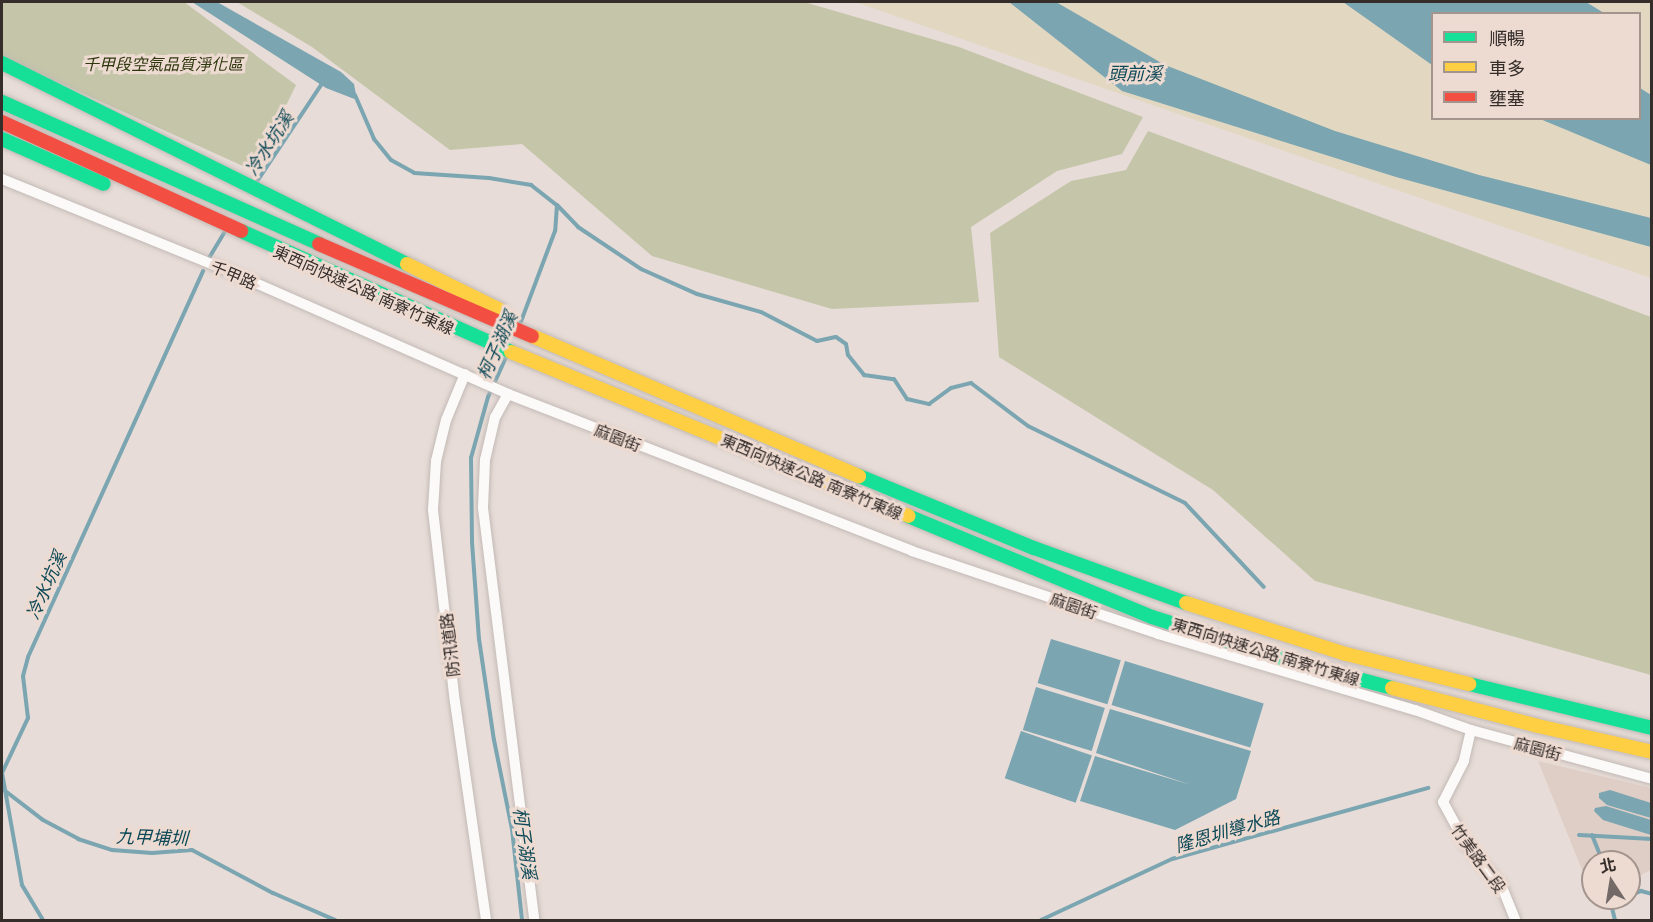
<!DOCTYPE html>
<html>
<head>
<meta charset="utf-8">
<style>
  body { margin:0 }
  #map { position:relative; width:1653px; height:922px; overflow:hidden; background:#e7dcd7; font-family:Georgia,"Noto Sans TC",serif }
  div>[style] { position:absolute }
  .industrial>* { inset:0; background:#dfcec6 }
  .green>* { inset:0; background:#c4c5a9 }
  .sand>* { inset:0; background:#e2d8c2 }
  .water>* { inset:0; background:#7aa5b1; transform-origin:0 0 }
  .stream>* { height:4px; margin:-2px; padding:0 2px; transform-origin:2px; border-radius:2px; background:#7aa5b1 }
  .roads { filter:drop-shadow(0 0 2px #c2b9b5) drop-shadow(0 0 2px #c2b9b5) }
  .street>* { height:10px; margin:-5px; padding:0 5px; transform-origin:5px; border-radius:5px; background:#fbfaf9 }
  .fast>* { height:14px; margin:-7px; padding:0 7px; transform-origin:7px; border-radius:7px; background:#16e098 }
  .slow>* { height:14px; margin:-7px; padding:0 7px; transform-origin:7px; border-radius:7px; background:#ffcf43 }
  .jam>* { height:14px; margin:-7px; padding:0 7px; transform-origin:7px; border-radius:7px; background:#f24e42 }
  span { translate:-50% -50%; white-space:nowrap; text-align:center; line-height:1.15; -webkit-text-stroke:6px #eddad1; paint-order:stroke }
  .park-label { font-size:16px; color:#2f370e; font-style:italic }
  .street-label { font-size:16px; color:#342d2a }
  .water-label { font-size:18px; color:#0d4957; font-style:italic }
  .frame { position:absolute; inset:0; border:3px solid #342d2a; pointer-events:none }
  .legend { position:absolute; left:1431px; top:12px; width:210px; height:108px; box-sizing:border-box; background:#eddad1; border:2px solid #a3958e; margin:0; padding:8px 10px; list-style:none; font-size:18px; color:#342d2a }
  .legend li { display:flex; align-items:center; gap:12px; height:30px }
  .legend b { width:30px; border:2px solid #a3958e }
  .north { position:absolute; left:1581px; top:850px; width:60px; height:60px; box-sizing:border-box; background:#eddad1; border:2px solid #a3958e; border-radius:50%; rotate:348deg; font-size:16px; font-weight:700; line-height:24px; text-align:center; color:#342d2a }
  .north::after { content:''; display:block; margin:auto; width:21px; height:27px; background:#736a67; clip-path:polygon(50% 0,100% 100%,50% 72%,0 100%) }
</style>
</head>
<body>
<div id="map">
  <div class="industrial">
    <div style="clip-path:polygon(1538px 761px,1651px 788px,1651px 870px,1629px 881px,1629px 862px,1593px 862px,1593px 897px)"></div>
  </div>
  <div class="green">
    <div style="clip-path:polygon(2px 2px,184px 2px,296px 85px,254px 171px,2px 57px)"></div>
    <div style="clip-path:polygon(237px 2px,804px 2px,959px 47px,1143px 117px,1122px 154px,1057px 171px,971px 227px,979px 302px,832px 309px,652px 256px,522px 144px,450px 150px,312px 47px)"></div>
    <div style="clip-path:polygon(1148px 131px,1651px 317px,1651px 675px,1315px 581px,1213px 490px,999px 357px,990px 233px,1071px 181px,1126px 170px)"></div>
  </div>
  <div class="sand">
    <div style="clip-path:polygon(evenodd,855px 2px,1651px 2px,1651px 278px,855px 2px,1432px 14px,1640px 14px,1640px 118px,1432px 118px,1432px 14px)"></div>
  </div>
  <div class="water">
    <div style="clip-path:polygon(192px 2px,217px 2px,341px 72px,354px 84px,357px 100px,326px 88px)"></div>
    <div style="clip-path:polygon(1009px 2px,1056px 2px,1165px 65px,1335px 131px,1479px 175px,1651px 218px,1651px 247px,1396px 177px,1122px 91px)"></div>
    <div style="clip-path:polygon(1343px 2px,1586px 2px,1604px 13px,1432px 14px,1432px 65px)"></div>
    <div style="clip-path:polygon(1640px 88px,1651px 95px,1651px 165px,1540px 119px,1640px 118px)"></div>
    <div style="left:1051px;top:639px;width:73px;height:46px;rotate:17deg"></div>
    <div style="left:1125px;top:661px;width:145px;height:46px;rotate:17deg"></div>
    <div style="left:1036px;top:687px;width:72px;height:45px;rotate:17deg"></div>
    <div style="clip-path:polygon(1110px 709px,1251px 751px,1236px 799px,1175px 830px,1080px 801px,1095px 756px,1191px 785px,1096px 753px)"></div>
    <div style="left:1021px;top:731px;width:75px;height:50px;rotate:19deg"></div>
    <div style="clip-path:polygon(1610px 790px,1651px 803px,1651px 818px,1607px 805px,1599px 798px,1599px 793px)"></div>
    <div style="clip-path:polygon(1606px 806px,1651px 820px,1651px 835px,1603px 820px,1594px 811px,1595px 808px)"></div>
  </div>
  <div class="stream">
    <div style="left:355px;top:95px;width:48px;rotate:66.6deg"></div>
    <div style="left:374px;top:139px;width:27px;rotate:51deg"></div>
    <div style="left:391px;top:160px;width:26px;rotate:29deg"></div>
    <div style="left:414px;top:173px;width:75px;rotate:3.8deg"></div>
    <div style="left:489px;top:178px;width:43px;rotate:9.5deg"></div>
    <div style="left:531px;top:185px;width:33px;rotate:38deg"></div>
    <div style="left:557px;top:205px;width:26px;rotate:94deg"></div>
    <div style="left:555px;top:231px;width:99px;rotate:110.6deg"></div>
    <div style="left:256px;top:183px;width:121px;rotate:-56.4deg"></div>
    <div style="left:558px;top:206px;width:29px;rotate:46deg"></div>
    <div style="left:578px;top:227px;width:76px;rotate:33.7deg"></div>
    <div style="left:641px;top:269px;width:61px;rotate:24.1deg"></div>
    <div style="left:697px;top:294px;width:66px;rotate:15.7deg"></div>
    <div style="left:761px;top:312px;width:63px;rotate:27.4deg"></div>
    <div style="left:817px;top:341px;width:19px;rotate:-12deg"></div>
    <div style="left:836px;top:337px;width:12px;rotate:35deg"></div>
    <div style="left:846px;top:344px;width:11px;rotate:80deg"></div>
    <div style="left:848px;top:355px;width:26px;rotate:51deg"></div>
    <div style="left:864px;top:375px;width:30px;rotate:8deg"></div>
    <div style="left:894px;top:379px;width:24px;rotate:57deg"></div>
    <div style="left:907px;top:399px;width:23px;rotate:13deg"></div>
    <div style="left:929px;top:404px;width:27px;rotate:-36deg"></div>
    <div style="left:951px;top:388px;width:21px;rotate:-14deg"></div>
    <div style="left:971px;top:383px;width:71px;rotate:37deg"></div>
    <div style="left:1028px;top:426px;width:175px;rotate:26.1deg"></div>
    <div style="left:1185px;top:503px;width:115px;rotate:46.8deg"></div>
    <div style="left:209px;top:258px;width:33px;rotate:-59deg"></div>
    <div style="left:507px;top:355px;width:46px;rotate:114.3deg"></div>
    <div style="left:488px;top:397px;width:63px;rotate:105.6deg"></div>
    <div style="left:471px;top:458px;width:84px;rotate:89.3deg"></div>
    <div style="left:472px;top:542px;width:97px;rotate:85.9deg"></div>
    <div style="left:479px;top:639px;width:102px;rotate:81.6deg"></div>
    <div style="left:494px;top:740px;width:91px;rotate:78.6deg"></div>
    <div style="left:512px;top:829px;width:92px;rotate:83.7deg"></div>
    <div style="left:4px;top:790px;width:49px;rotate:37.6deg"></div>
    <div style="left:43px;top:820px;width:40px;rotate:28deg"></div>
    <div style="left:78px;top:839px;width:36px;rotate:18deg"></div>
    <div style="left:112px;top:850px;width:40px;rotate:4.3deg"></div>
    <div style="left:152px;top:853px;width:40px;rotate:-4.3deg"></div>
    <div style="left:192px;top:850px;width:92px;rotate:28deg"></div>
    <div style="left:273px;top:893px;width:68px;rotate:23.5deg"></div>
    <div style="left:1579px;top:835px;width:73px;rotate:3.1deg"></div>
    <div style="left:1592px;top:835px;width:29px;rotate:68deg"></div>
    <div style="left:1629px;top:896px;width:13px;rotate:-23deg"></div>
    <div style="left:1641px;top:891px;width:11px;rotate:15deg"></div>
    <div style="left:43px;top:920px;width:41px;rotate:-121deg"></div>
    <div style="left:22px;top:885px;width:114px;rotate:-100.1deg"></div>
    <div style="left:2px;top:773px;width:61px;rotate:-64.7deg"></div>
    <div style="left:28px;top:718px;width:42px;rotate:-96.8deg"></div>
    <div style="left:23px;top:676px;width:20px;rotate:-75deg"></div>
    <div style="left:28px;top:657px;width:424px;rotate:-65.6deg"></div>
    <div style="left:1041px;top:920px;width:145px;rotate:-25deg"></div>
    <div style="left:1172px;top:859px;width:266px;rotate:-15.5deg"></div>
    <div style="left:1615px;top:920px;width:16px;rotate:-104deg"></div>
    <div style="left:1611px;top:904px;width:15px;rotate:-23deg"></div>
  </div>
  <div class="roads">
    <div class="street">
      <div style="left:2px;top:179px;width:242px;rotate:22.1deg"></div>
      <div style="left:226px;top:270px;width:308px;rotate:23.7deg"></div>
      <div style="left:508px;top:394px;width:433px;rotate:21.2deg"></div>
      <div style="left:912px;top:551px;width:260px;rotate:18.6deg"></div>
      <div style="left:1158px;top:634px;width:268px;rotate:16.5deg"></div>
      <div style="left:1415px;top:710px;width:59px;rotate:19.7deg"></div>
      <div style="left:1471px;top:730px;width:188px;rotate:15.1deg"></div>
      <div style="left:465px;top:374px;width:50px;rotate:112.4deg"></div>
      <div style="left:446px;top:420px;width:42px;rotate:103.7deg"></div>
      <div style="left:436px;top:461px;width:49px;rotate:93.5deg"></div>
      <div style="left:433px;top:510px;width:193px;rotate:83.5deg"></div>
      <div style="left:455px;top:702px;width:220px;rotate:81.9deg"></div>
      <div style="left:508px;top:394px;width:26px;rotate:119deg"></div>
      <div style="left:495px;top:417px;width:44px;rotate:103.1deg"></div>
      <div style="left:485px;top:460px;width:48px;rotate:92.4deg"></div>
      <div style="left:483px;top:508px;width:415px;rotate:82.9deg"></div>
      <div style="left:1471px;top:730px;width:32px;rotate:103deg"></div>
      <div style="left:1464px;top:761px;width:46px;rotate:117.1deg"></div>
      <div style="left:1443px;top:802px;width:48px;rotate:61.3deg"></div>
      <div style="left:1466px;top:844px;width:56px;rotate:50.1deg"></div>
      <div style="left:1502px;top:887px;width:35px;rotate:68deg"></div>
    </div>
    <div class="fast">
      <div style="left:2px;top:63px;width:452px;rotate:26.4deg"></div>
      <div style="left:2px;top:102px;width:347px;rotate:24.1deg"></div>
      <div style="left:2px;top:139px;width:111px;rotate:23.8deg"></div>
      <div style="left:241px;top:231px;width:296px;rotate:24.1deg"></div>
      <div style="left:859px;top:476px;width:189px;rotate:22.4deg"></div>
      <div style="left:1034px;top:548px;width:162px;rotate:19.9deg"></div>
      <div style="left:908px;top:516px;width:264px;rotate:22.5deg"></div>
      <div style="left:1152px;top:617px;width:139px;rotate:17.7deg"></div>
      <div style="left:1284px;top:659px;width:112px;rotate:15deg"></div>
      <div style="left:1469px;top:684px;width:188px;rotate:13.5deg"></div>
    </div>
    <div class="slow">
      <div style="left:407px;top:264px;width:104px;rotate:26.3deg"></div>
      <div style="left:532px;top:336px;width:356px;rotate:23.2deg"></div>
      <div style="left:511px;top:352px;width:430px;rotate:22.4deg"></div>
      <div style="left:1186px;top:603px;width:168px;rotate:17.7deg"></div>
      <div style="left:1346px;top:654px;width:127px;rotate:13.7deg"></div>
      <div style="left:1392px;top:688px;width:151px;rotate:14.6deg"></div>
      <div style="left:1538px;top:726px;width:117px;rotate:12.8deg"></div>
    </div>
    <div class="jam">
      <div style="left:2px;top:122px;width:263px;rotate:24.5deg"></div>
      <div style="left:319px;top:244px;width:232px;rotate:23.4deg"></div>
    </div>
  </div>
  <div class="park-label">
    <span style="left:163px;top:63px">千甲段空氣品質淨化區</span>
  </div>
  <div class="street-label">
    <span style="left:234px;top:274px;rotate:23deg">千甲路</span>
    <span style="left:364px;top:289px;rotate:24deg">東西向快速公路 南寮竹東線</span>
    <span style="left:618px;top:437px;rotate:21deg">麻園街</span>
    <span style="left:812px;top:476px;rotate:23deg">東西向快速公路 南寮竹東線</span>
    <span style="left:1074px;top:605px;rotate:19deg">麻園街</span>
    <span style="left:449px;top:645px;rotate:-97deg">防汛道路</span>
    <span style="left:1266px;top:651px;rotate:17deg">東西向快速公路 南寮竹東線</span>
    <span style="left:1538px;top:748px;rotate:15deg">麻園街</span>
    <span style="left:1479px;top:858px;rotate:54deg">竹美路二段</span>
  </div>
  <div class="water-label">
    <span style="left:1135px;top:72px">頭前溪</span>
    <span style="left:268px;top:143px;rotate:-57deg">冷水坑溪</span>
    <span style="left:496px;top:345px;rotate:-66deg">柯子湖溪</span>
    <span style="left:45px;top:585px;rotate:-66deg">冷水坑溪</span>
    <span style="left:1227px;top:830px;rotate:-16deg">隆恩圳導水路</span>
    <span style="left:152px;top:836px;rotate:2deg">九甲埔圳</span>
    <span style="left:526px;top:843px;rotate:82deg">柯子湖溪</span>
  </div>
  <div class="frame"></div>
  <ul class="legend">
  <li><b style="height:8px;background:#16e098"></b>順暢</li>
  <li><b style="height:8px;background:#ffcf43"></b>車多</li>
  <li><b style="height:8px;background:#f24e42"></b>壅塞</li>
  </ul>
  <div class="north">北</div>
</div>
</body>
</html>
